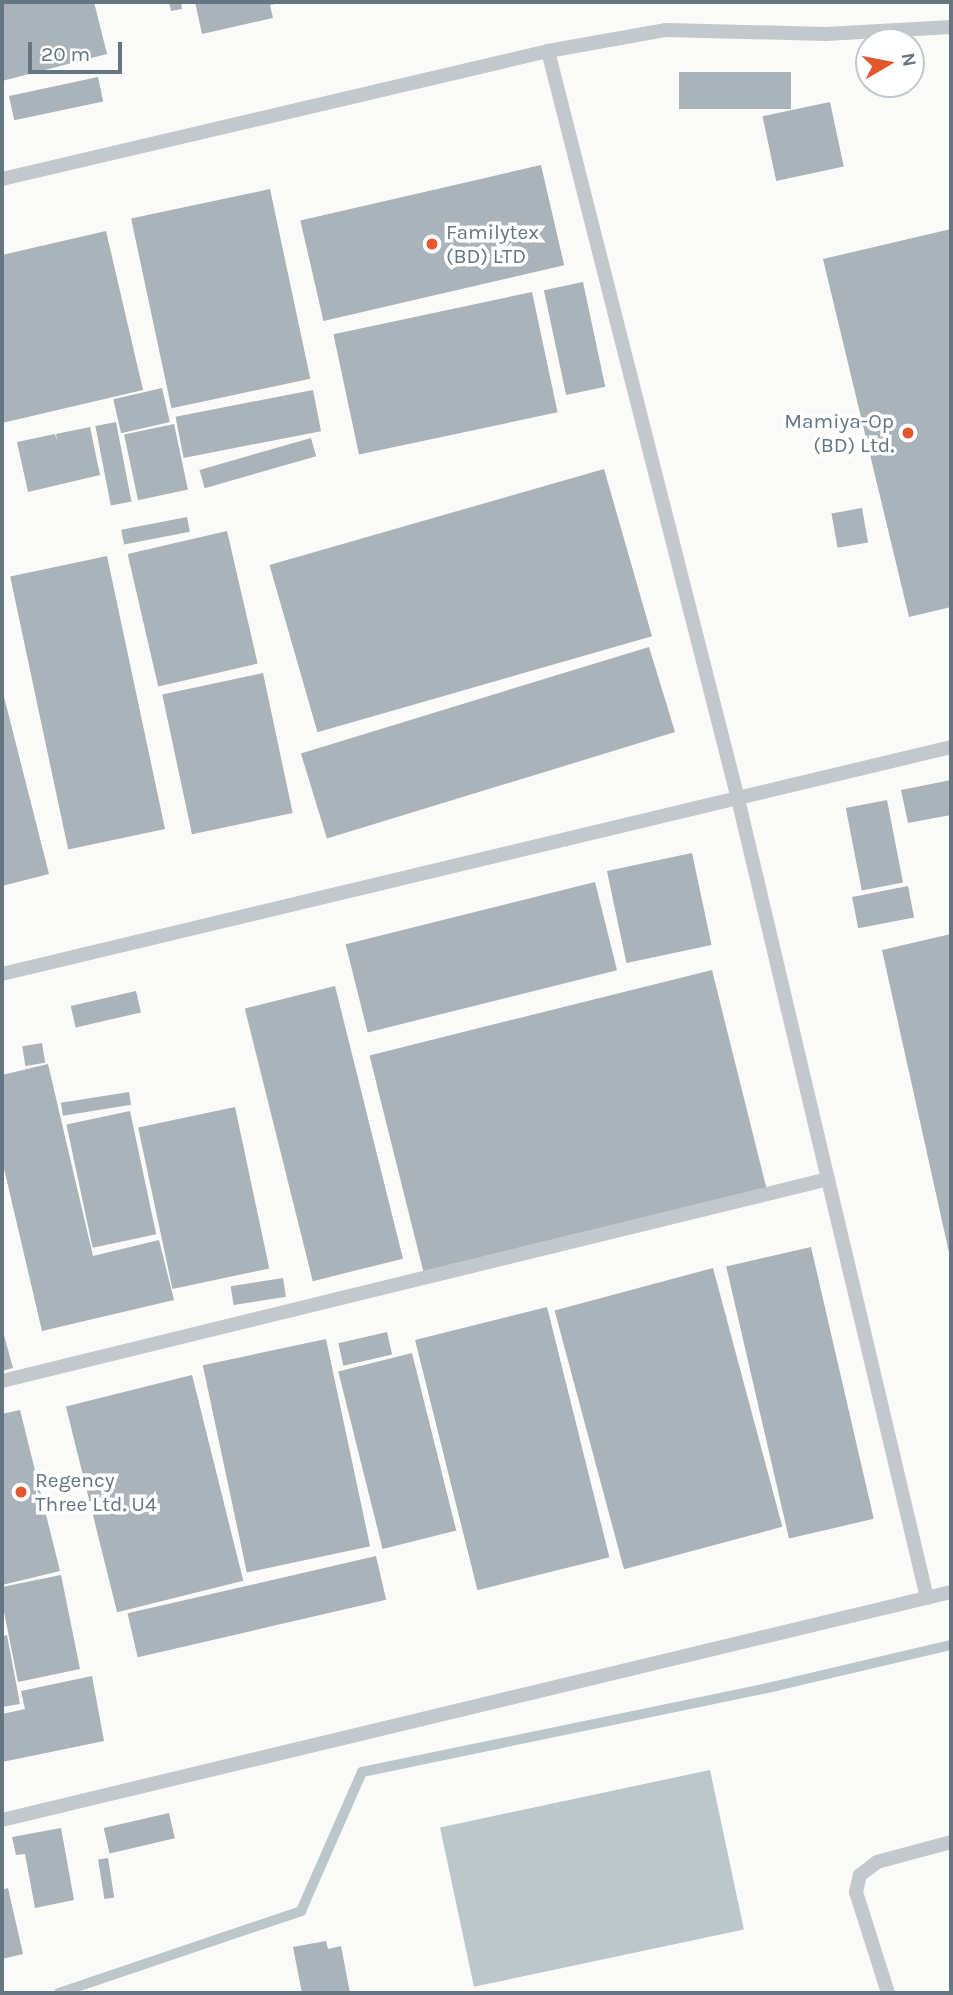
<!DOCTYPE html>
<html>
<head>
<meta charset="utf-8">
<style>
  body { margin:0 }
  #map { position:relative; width:953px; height:1995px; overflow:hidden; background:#fafaf8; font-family:Karla,sans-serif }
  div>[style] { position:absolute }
  .water>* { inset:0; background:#bbc7cb; transform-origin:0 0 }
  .stream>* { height:10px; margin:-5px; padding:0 5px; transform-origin:5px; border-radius:5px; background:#bbc7cb }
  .building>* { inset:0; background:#aab3b9; transform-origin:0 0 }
  .service>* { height:14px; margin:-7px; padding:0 7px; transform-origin:7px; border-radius:7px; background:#c3c8cc }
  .dots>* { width:19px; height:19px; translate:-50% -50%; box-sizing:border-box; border:4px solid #fff; border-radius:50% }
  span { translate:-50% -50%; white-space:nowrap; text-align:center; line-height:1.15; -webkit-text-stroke:7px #fff; paint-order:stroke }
  .poi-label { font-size:21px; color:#657683 }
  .left { translate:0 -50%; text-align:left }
  .right { translate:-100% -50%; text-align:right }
  .frame { position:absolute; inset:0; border:4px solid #657683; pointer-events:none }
  .north { position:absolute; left:855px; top:28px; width:70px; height:70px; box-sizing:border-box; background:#fff; border:2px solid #c1c8cd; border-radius:50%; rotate:80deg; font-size:19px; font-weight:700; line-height:28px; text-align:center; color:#657683 }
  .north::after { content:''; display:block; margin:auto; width:24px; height:32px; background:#e4572e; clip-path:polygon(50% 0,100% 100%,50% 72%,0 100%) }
  .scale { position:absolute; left:28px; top:42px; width:94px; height:32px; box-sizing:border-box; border:4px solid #657683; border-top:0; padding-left:9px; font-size:21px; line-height:24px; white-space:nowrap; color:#657683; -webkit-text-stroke:5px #fff; paint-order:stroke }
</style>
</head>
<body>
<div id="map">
  <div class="water">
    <div style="left:710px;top:1770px;width:163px;height:276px;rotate:78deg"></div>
  </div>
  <div class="stream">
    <div style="left:59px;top:1993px;width:256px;rotate:-18.7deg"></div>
    <div style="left:301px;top:1911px;width:152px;rotate:-66.3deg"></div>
    <div style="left:362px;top:1772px;width:423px;rotate:-11.7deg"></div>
    <div style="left:776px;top:1686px;width:180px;rotate:-13.2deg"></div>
  </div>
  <div class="building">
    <div style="clip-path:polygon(2px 2px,94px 2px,107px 54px,2px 81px)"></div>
    <div style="clip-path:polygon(169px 2px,181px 2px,182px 9px,171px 11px)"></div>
    <div style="clip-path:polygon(195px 2px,280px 2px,280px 3px,270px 5px,273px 18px,202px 34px)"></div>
    <div style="left:679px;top:72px;width:112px;height:37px"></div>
    <div style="left:98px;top:77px;width:25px;height:91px;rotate:78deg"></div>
    <div style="left:830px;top:102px;width:66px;height:69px;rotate:78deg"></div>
    <div style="left:541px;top:165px;width:103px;height:247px;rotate:77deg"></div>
    <div style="left:270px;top:189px;width:194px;height:142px;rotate:78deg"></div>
    <div style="clip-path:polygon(951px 229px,951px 607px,909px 617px,823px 259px)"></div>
    <div style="clip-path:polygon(106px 231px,143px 390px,2px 423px,2px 255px)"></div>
    <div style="left:583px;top:282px;width:107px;height:40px;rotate:78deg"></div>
    <div style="left:532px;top:292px;width:123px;height:203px;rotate:78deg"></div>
    <div style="left:162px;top:388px;width:35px;height:50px;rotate:77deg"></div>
    <div style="left:313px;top:390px;width:42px;height:140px;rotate:79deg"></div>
    <div style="left:116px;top:422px;width:81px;height:21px;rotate:79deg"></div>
    <div style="left:174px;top:424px;width:67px;height:51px;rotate:78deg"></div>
    <div style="clip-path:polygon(90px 427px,100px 475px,28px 492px,17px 442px,55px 434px,57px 441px,56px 434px)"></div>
    <div style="left:311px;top:438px;width:19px;height:116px;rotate:74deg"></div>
    <div style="left:604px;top:469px;width:174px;height:348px;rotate:74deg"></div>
    <div style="left:862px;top:508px;width:35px;height:31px;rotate:80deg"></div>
    <div style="left:187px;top:517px;width:15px;height:67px;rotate:79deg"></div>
    <div style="left:227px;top:531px;width:136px;height:102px;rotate:77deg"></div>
    <div style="left:107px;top:556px;width:279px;height:99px;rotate:78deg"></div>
    <div style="left:649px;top:647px;width:89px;height:364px;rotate:73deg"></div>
    <div style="left:263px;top:673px;width:143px;height:103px;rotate:78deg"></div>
    <div style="clip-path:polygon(2px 689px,49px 874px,2px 886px)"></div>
    <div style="clip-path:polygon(951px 780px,951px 815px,908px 823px,901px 790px)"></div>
    <div style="left:887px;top:800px;width:84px;height:42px;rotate:79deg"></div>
    <div style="left:692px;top:853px;width:94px;height:87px;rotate:78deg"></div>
    <div style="left:595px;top:882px;width:91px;height:257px;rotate:76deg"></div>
    <div style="left:908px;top:886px;width:32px;height:57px;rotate:79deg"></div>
    <div style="clip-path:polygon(951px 934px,951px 1257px,950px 1257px,882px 950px)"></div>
    <div style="left:712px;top:970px;width:227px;height:353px;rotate:76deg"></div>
    <div style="left:335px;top:986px;width:281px;height:93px;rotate:76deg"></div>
    <div style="left:136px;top:991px;width:22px;height:67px;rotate:77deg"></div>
    <div style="left:42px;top:1043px;width:20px;height:20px;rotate:81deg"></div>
    <div style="clip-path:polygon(48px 1064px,93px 1256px,159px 1240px,174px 1300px,42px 1331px,2px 1160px,2px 1075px)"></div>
    <div style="left:129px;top:1092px;width:13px;height:69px;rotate:81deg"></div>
    <div style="left:235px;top:1107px;width:165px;height:99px;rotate:78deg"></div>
    <div style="left:130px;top:1111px;width:126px;height:65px;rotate:78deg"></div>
    <div style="left:811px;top:1247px;width:279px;height:87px;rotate:77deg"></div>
    <div style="left:713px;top:1268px;width:268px;height:164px;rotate:75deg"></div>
    <div style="left:283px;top:1278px;width:19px;height:53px;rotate:81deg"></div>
    <div style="left:547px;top:1307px;width:258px;height:136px;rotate:76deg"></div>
    <div style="clip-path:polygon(2px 1328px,13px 1368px,2px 1371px)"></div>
    <div style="left:387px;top:1332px;width:23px;height:50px;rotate:77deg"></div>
    <div style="left:326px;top:1339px;width:212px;height:126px;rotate:78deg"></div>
    <div style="left:412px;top:1353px;width:183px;height:76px;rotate:76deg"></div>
    <div style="left:192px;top:1375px;width:212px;height:130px;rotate:76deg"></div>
    <div style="clip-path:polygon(20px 1410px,60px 1571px,2px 1585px,2px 1414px)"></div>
    <div style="left:376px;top:1556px;width:45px;height:255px;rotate:77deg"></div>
    <div style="clip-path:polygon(61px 1575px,80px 1669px,18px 1682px,2px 1602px,2px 1587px)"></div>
    <div style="clip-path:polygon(7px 1635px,20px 1704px,2px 1707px,2px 1636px)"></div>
    <div style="clip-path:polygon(92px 1676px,104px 1741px,2px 1762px,2px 1714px,25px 1709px,21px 1691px)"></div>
    <div style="left:169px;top:1813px;width:26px;height:67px;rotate:77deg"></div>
    <div style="clip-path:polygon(61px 1828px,74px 1900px,35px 1908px,25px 1854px,16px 1855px,12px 1837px)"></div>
    <div style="left:108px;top:1858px;width:40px;height:10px;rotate:81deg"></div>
    <div style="clip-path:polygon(8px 1888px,23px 1954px,2px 1959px,2px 1890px)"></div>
    <div style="clip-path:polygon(326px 1941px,328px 1949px,341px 1946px,350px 1993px,302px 1993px,293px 1947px)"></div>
  </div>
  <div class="service">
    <div style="left:548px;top:51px;width:772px;rotate:75.75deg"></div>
    <div style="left:738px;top:799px;width:821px;rotate:76.69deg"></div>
    <div style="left:2px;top:179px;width:561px;rotate:-13.19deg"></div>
    <div style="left:548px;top:51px;width:120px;rotate:-10.1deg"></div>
    <div style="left:666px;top:30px;width:160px;rotate:1.4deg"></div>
    <div style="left:826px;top:34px;width:125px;rotate:-3.2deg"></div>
    <div style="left:2px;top:974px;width:976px;rotate:-13.45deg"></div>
    <div style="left:2px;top:1381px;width:850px;rotate:-13.74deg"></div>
    <div style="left:2px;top:1820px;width:976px;rotate:-13.51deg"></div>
    <div style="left:888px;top:1993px;width:106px;rotate:-107.6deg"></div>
    <div style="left:856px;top:1892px;width:17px;rotate:-77deg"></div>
    <div style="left:860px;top:1875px;width:21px;rotate:-37deg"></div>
    <div style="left:877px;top:1862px;width:77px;rotate:-15.1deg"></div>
  </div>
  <div class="dots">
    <div style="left:432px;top:244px;background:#e4572e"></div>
    <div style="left:908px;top:433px;background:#e4572e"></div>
    <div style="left:21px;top:1492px;background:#e4572e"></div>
  </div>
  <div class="poi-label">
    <span class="left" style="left:446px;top:244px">Familytex<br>(BD) LTD</span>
    <span class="right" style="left:894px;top:433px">Mamiya-Op<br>(BD) Ltd.</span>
    <span class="left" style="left:35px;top:1492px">Regency<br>Three Ltd. U4</span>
  </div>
  <div class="frame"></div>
  <div class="north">N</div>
  <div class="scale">20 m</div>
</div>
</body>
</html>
